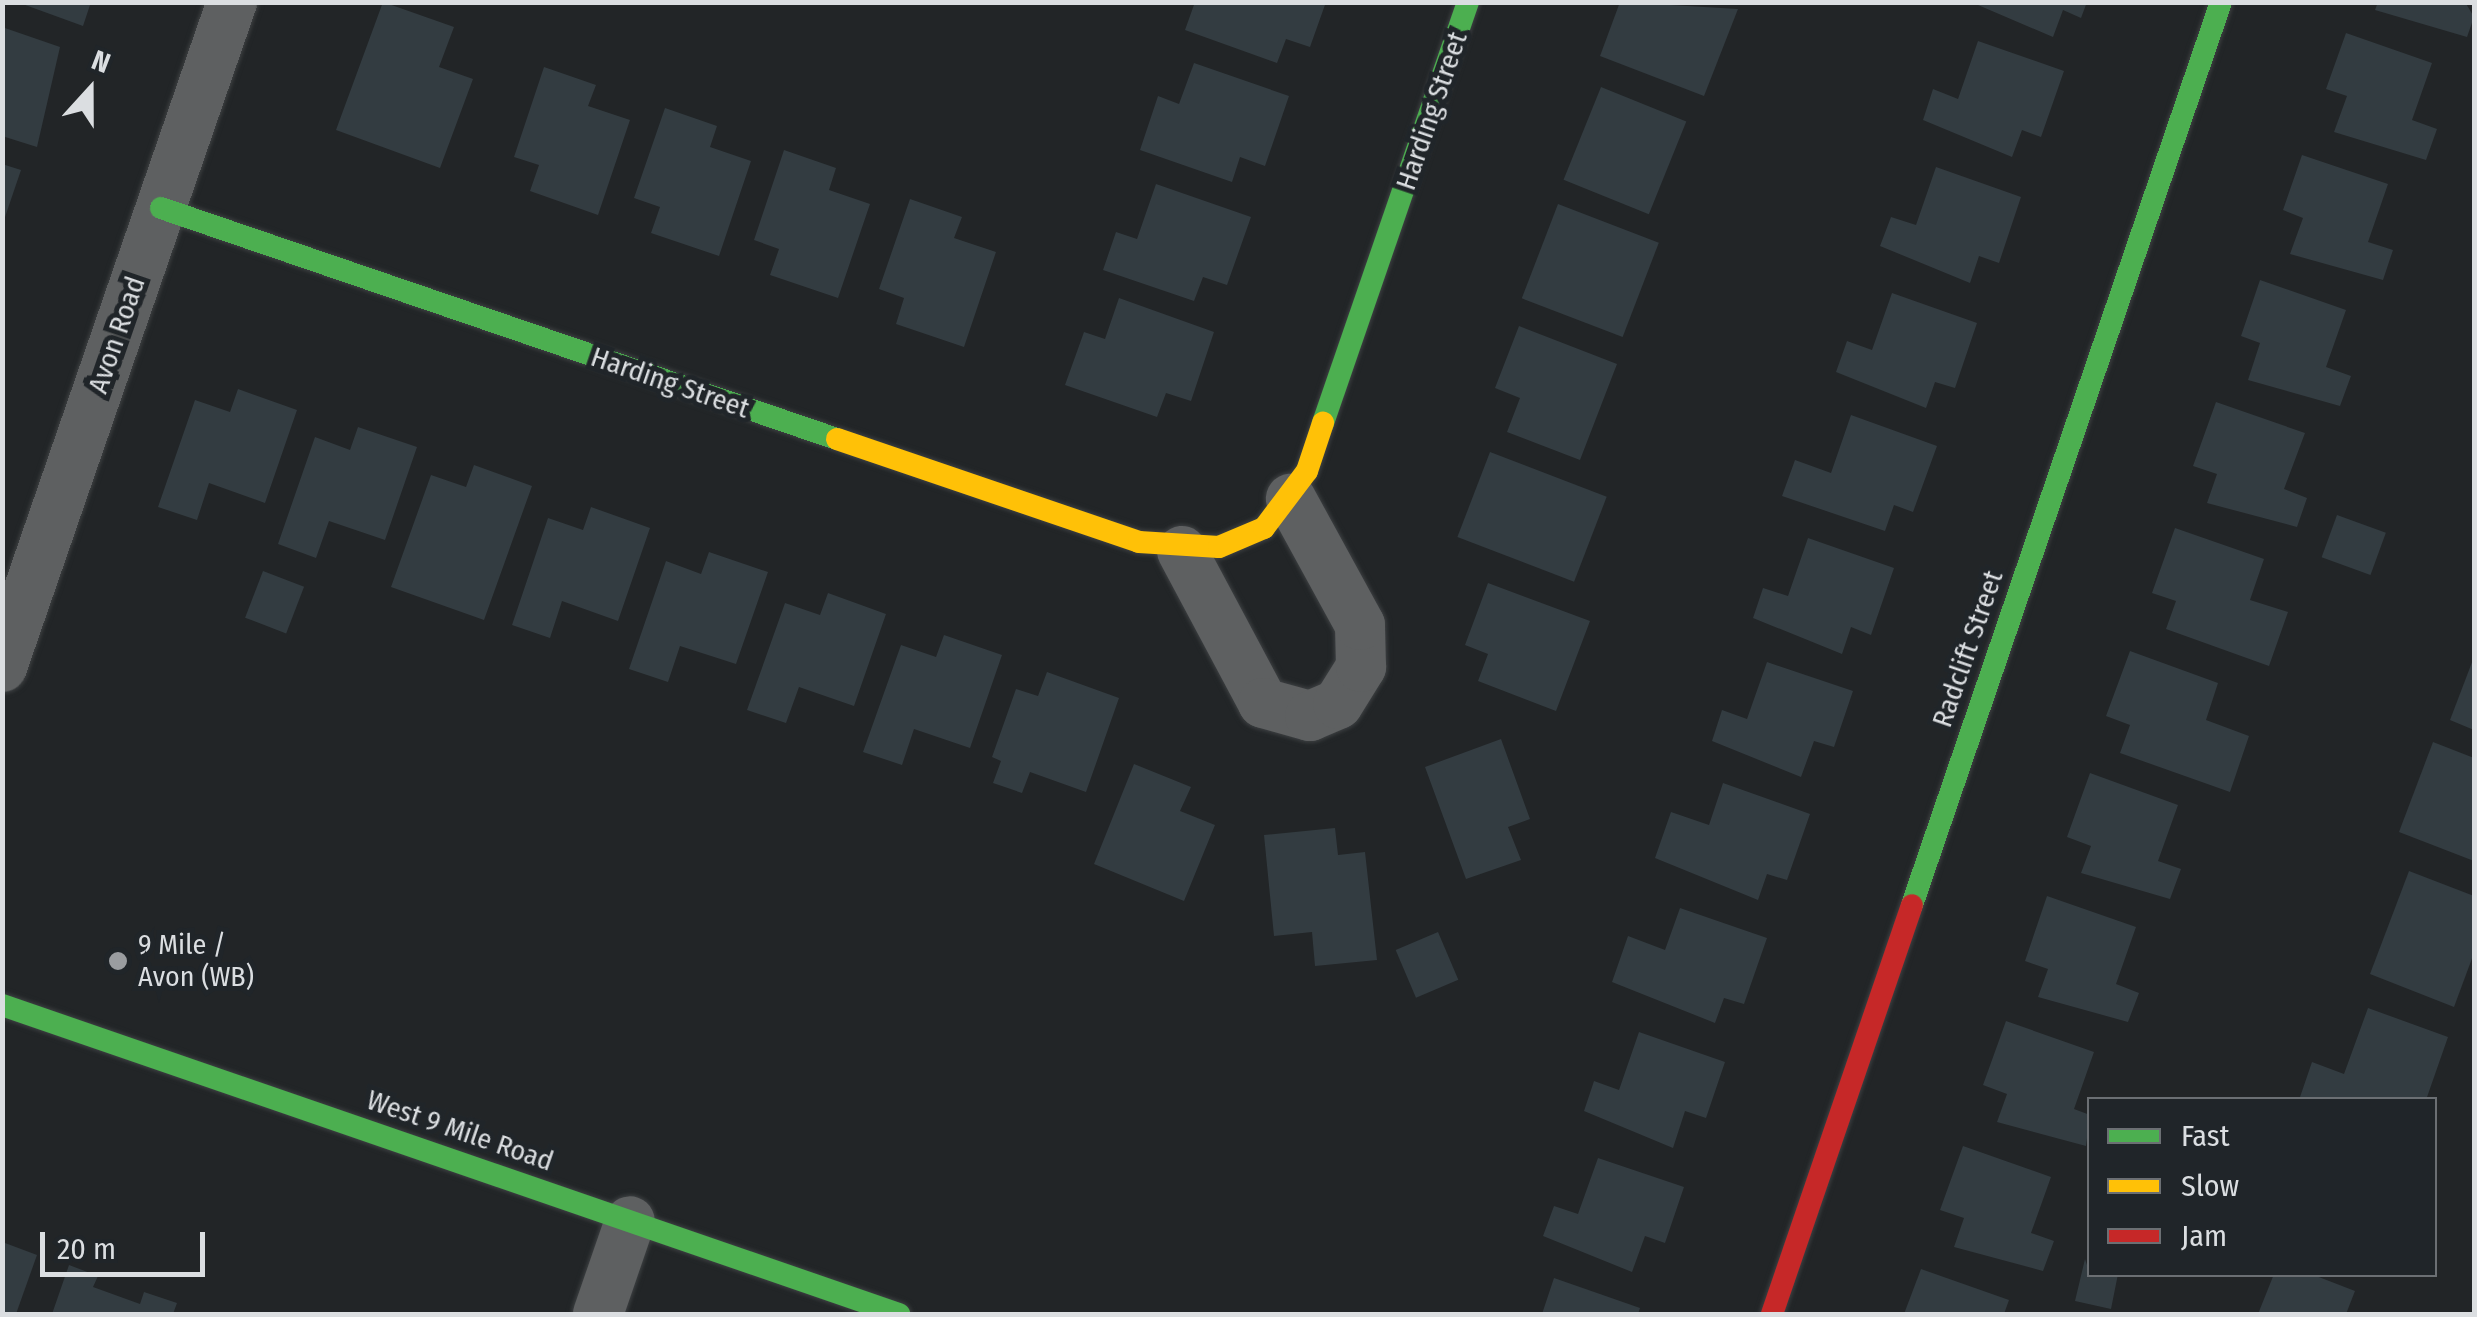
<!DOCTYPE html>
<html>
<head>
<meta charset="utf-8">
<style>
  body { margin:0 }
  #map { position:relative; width:2477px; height:1317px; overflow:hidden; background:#222527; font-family:"Fira Sans Condensed",sans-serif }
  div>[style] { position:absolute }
  .building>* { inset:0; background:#333c41; transform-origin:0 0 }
  .roads { filter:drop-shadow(0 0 2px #3d4042) drop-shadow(0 0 2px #3d4042) }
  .street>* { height:50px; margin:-25px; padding:0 25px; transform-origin:25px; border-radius:25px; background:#5e6061 }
  .fast>* { height:22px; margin:-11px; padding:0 11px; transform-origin:11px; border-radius:11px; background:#4caf50 }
  .slow>* { height:22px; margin:-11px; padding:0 11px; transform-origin:11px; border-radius:11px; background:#ffc107 }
  .jam>* { height:22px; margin:-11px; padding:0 11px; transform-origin:11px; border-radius:11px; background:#c62828 }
  .dots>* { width:28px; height:28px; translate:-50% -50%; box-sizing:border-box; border:5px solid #202529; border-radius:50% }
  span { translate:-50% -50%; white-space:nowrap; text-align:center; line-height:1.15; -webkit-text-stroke:10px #202529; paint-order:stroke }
  .street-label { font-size:28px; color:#dbdee1 }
  .poi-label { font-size:28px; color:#dbdee1 }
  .left { translate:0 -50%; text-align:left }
  .frame { position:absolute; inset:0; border:5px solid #dbdee1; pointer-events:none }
  .legend { position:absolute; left:2087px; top:1097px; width:350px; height:180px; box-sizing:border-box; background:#202529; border:2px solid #6b6f73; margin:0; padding:12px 18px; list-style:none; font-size:30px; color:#dbdee1 }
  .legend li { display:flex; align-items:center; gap:20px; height:50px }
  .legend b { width:50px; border:2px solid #6b6f73 }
  .north { position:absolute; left:40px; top:40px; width:100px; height:100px; -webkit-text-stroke:8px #202529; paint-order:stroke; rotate:21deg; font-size:28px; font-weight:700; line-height:40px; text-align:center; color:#dbdee1 }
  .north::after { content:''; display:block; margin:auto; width:35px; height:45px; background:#dbdee1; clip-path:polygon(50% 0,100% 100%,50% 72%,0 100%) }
  .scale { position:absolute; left:40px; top:1232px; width:165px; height:45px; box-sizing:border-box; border:5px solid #dbdee1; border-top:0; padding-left:12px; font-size:30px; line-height:35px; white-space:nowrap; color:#dbdee1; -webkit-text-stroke:8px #202529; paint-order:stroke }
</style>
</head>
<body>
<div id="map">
  <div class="building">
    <div style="clip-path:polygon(17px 2px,91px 2px,83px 26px)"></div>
    <div style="clip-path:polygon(383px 2px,454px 27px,439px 67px,473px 79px,440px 168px,336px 130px)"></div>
    <div style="clip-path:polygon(1195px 2px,1326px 2px,1310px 47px,1286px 39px,1277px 63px,1185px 30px)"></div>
    <div style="clip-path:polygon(1620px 2px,1738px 9px,1704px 96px,1600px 56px)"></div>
    <div style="clip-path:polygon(1971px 2px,2087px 2px,2081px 18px,2063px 10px,2053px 37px)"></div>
    <div style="clip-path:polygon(2378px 2px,2465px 2px,2474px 17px,2467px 37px,2375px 10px)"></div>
    <div style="clip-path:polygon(2px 27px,60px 47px,37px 147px,2px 136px)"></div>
    <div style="clip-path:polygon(2346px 33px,2432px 63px,2412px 120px,2437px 129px,2426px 160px,2334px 132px,2347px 96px,2326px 89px)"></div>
    <div style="clip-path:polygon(1978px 41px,2064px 71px,2041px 137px,2022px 130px,2012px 157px,1923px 120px,1933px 89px,1958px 99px)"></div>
    <div style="clip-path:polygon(1194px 63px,1289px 96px,1265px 166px,1240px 157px,1232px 182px,1140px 150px,1158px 96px,1179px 104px)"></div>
    <div style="clip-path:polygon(544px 67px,596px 85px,588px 106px,630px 120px,598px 215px,530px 191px,539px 165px,514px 157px)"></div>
    <div style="left:1601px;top:87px;width:92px;height:100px;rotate:22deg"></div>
    <div style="clip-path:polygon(665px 108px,717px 126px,710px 147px,751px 161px,719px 256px,651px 233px,660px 207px,634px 198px)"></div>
    <div style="clip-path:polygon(784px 150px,836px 168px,829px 190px,870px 204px,838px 298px,770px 275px,779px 249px,754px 240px)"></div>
    <div style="clip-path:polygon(2302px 155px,2388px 184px,2368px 242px,2393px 250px,2383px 280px,2290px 254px,2303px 218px,2283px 210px)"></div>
    <div style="clip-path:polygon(2px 164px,21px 170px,3px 223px,2px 223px)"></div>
    <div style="clip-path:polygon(1936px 167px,2021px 197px,1999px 263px,1979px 256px,1970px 283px,1880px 246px,1891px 217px,1916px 225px)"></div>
    <div style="clip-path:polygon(1156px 184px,1251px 217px,1227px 285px,1203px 277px,1194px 301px,1103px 270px,1116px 232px,1137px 239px)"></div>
    <div style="clip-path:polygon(910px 199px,962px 217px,954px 238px,996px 252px,964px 347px,896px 324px,904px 298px,879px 289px)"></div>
    <div style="left:1558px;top:204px;width:108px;height:101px;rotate:21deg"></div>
    <div style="clip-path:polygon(2260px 280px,2346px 310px,2326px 367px,2351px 376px,2340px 406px,2248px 380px,2260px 343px,2241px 336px)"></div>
    <div style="clip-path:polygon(1892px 293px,1977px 323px,1955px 388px,1935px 382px,1926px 408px,1836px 372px,1847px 341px,1872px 350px)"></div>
    <div style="clip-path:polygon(1119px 298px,1214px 332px,1191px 401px,1166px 393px,1157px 417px,1065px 385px,1084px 332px,1105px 339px)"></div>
    <div style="clip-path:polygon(1519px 326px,1617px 364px,1580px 460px,1507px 432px,1520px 398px,1495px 388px)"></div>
    <div style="clip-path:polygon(238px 389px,297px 410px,265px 503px,209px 483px,197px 520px,158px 507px,195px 400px,230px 412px)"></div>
    <div style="clip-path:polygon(2216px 402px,2305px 433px,2284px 489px,2307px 498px,2297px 527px,2207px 503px,2217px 474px,2193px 466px)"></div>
    <div style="clip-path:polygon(1851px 415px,1937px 446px,1913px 512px,1894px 505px,1885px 531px,1782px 496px,1795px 460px,1831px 473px)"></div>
    <div style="clip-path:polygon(358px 427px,417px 447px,385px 540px,329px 521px,316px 558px,278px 544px,315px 437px,350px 450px)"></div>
    <div style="left:1490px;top:452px;width:125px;height:91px;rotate:21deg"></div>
    <div style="clip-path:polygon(474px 465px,532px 486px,484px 620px,391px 587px,431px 475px,466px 487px)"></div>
    <div style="clip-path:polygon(591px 507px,650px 528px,618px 621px,562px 601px,550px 638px,512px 625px,548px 518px,583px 530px)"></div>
    <div style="left:2337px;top:515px;width:52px;height:45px;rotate:20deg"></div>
    <div style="clip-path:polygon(2175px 528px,2264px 559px,2250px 600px,2288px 612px,2269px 666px,2166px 629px,2176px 601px,2152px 593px)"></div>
    <div style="clip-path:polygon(1808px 538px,1894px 568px,1871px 635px,1851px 627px,1842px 654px,1753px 618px,1763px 588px,1788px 596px)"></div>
    <div style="clip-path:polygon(709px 552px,768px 572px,736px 664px,680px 646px,668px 682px,629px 669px,666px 561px,701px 574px)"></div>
    <div style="left:263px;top:571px;width:44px;height:50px;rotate:21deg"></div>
    <div style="clip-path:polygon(1488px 583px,1590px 621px,1556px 711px,1478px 681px,1488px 654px,1465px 645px)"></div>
    <div style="clip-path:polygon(828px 593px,886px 614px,854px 706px,799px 687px,786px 723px,747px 710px,785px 603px,820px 615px)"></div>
    <div style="clip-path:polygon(944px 635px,1002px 655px,970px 748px,914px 729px,902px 765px,863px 752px,901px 645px,936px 657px)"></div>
    <div style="clip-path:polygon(2130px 651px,2218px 683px,2206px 720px,2249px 736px,2230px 792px,2120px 753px,2130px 725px,2106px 716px)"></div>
    <div style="clip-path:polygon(2474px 657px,2474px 730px,2450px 720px)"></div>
    <div style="clip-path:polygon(1767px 662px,1853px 691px,1834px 747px,1814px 741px,1801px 777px,1712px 741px,1722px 710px,1747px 719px)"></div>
    <div style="clip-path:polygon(1047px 672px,1119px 698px,1086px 792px,1030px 772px,1022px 793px,993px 783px,1001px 761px,992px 757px,1016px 689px,1038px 696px)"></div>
    <div style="clip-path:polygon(1501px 739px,1530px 819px,1508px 827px,1521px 860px,1466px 879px,1425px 767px)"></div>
    <div style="clip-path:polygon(2433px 742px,2474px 758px,2474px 861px,2399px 832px)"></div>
    <div style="clip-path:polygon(1134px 764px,1191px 787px,1180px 811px,1215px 825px,1184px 901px,1094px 864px)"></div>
    <div style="clip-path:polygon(2090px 773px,2178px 805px,2158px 861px,2181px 869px,2170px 899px,2081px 873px,2091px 846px,2067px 837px)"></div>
    <div style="clip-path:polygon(1723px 783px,1810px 814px,1787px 880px,1767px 874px,1758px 900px,1655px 858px,1671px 812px,1709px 825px)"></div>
    <div style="clip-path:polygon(1335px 828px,1338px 855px,1365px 852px,1377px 960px,1315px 966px,1312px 932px,1274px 936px,1264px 835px)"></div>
    <div style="clip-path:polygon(2409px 871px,2474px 896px,2474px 953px,2454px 1007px,2370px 974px)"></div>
    <div style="clip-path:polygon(2047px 896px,2136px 927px,2116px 984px,2139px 993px,2128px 1022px,2038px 997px,2048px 969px,2025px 961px)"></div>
    <div style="clip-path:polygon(1680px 908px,1767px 938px,1744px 1004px,1724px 998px,1715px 1023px,1612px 982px,1628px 936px,1665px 950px)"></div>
    <div style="left:1438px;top:932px;width:52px;height:46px;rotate:67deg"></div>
    <div style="clip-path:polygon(2368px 1008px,2448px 1037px,2426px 1100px,2299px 1100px,2312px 1062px,2344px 1074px)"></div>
    <div style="clip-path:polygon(2006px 1021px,2094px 1052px,2074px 1109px,2090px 1115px,2086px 1146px,1997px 1122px,2007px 1094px,1983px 1085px)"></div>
    <div style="clip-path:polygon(1639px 1032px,1725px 1062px,1706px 1118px,1685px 1111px,1673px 1148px,1584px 1111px,1594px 1081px,1619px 1090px)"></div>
    <div style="clip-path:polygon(1963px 1146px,2051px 1177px,2031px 1233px,2054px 1241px,2043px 1271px,1954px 1247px,1964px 1218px,1940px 1210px)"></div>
    <div style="clip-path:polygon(1598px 1158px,1684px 1187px,1665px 1243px,1645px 1236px,1632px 1272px,1543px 1236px,1554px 1206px,1578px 1214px)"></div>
    <div style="clip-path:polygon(5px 1243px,37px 1255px,16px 1314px,2px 1314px)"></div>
    <div style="clip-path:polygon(2085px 1259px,2090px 1274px,2118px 1274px,2111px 1309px,2075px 1301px)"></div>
    <div style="clip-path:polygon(69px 1265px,98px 1276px,93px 1287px,140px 1304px,144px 1292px,177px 1303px,173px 1314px,52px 1314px)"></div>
    <div style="clip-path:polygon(1921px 1269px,2009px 1300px,2004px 1314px,1904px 1314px)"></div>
    <div style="clip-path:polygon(2274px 1274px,2311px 1274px,2355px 1291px,2346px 1314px,2258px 1314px)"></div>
    <div style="clip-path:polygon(1554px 1278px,1640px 1308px,1638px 1314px,1542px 1314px)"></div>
  </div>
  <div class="roads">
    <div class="street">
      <div style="left:1182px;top:551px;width:172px;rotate:61.9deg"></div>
      <div style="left:1263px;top:703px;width:49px;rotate:15.5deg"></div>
      <div style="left:1310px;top:716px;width:30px;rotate:-23deg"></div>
      <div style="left:1338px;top:704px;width:44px;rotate:-58.1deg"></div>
      <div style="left:1361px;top:667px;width:42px;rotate:-91.4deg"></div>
      <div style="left:1360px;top:625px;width:144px;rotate:-118.7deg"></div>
      <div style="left:2px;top:667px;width:704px;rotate:-70.92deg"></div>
      <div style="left:598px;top:1314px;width:98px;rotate:-71deg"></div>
    </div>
    <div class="fast">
      <div style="left:161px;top:208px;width:714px;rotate:18.87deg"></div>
      <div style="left:1323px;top:423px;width:445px;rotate:-71deg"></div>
      <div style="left:1912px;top:905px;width:954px;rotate:-71.11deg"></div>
      <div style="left:2px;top:1005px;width:949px;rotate:19.01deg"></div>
    </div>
    <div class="slow">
      <div style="left:837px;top:439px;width:319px;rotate:18.8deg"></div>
      <div style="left:1139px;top:542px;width:80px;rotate:3.6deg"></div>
      <div style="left:1219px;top:547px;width:49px;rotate:-22.9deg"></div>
      <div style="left:1264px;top:528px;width:71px;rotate:-53deg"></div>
      <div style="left:1307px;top:471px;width:51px;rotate:-71.6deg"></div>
    </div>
    <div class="jam">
      <div style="left:1772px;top:1314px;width:432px;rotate:-71.1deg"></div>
    </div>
  </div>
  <div class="dots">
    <div style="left:118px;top:961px;background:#9a9da0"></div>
  </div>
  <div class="street-label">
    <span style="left:1432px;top:111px;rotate:-71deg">Harding Street</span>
    <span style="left:117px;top:335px;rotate:-71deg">Avon Road</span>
    <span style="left:670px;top:383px;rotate:19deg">Harding Street</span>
    <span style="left:1968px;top:649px;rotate:-71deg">Radclift Street</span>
    <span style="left:460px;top:1131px;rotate:19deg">West 9 Mile Road</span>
  </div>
  <div class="poi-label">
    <span class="left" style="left:138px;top:961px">9 Mile /<br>Avon (WB)</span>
  </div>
  <div class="frame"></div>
  <ul class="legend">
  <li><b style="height:12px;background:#4caf50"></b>Fast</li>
  <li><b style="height:12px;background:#ffc107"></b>Slow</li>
  <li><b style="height:12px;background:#c62828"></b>Jam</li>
  </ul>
  <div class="north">N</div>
  <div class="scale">20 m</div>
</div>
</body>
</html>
